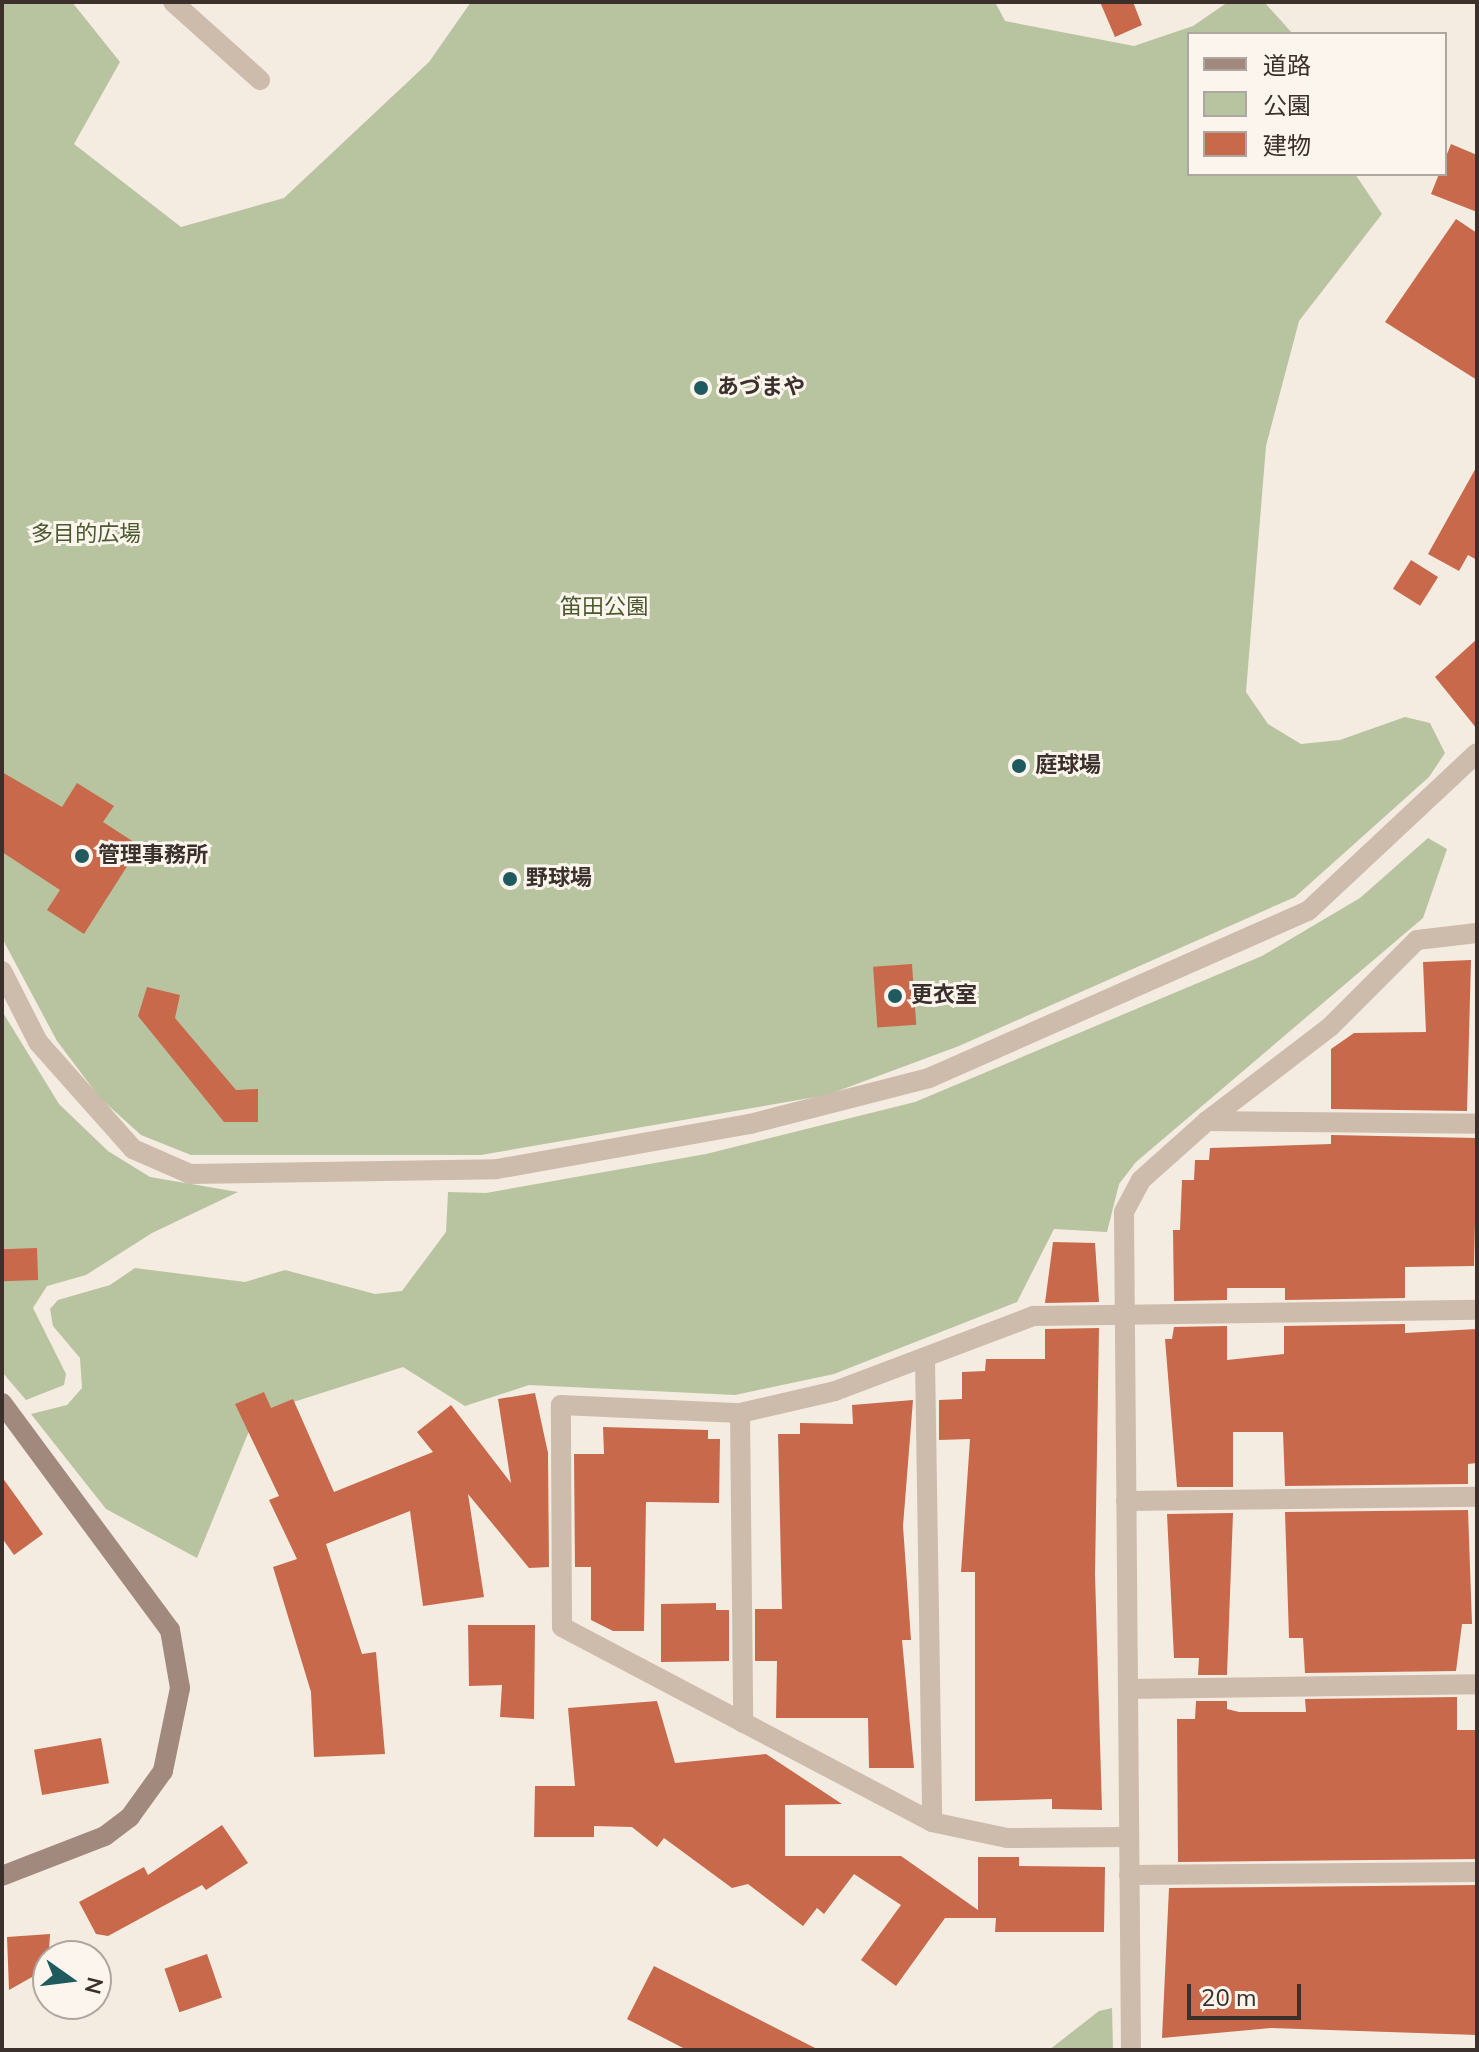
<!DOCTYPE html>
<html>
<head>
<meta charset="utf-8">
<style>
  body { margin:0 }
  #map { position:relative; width:1479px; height:2052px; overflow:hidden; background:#f4ebe1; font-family:"Nunito Sans","Noto Sans JP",sans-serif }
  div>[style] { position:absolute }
  .green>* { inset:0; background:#b8c4a0 }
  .building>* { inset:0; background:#c8694b; transform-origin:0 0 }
  .street>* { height:20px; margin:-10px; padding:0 10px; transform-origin:10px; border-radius:10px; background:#cdbbac }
  .secondary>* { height:20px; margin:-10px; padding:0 10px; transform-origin:10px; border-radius:10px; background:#a18a7d }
  .dots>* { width:22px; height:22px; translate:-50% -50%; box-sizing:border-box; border:4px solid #fbf5ee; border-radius:50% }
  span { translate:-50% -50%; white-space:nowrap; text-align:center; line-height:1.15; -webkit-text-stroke:6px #fbf5ee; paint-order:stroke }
  .poi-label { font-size:22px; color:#3b302b; font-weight:700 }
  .left { translate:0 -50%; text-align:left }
  .park-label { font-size:22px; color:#4a5a2e }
  .frame { position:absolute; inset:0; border:4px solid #3b302b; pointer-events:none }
  .legend { position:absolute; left:1187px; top:32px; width:260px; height:144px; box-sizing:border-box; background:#fbf5ee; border:2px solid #aea6a0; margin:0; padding:10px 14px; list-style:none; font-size:24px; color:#3b302b }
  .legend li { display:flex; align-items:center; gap:16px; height:40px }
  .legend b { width:40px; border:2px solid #aea6a0 }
  .north { position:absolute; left:32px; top:1940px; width:80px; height:80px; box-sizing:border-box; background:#fbf5ee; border:2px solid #aea6a0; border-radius:50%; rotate:104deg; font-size:22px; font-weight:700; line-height:32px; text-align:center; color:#3b302b }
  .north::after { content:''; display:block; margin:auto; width:28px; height:36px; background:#1f5a5e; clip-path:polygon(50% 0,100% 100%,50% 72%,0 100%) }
  .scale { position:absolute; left:1187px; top:1984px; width:114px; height:36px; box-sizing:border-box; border:4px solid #3b302b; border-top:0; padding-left:10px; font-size:24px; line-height:28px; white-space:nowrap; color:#3b302b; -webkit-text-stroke:6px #fbf5ee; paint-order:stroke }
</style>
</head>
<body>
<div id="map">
  <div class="green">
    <div style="clip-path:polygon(2px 2px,72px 2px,120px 62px,74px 144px,181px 227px,284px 198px,429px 62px,471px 2px,995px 2px,1005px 21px,1134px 46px,1193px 26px,1228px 2px,1264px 2px,1293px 34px,1189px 34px,1189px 174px,1355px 174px,1382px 214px,1299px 321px,1266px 446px,1246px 692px,1268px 724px,1301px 744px,1340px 740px,1405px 717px,1430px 723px,1445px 753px,1429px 777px,1295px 897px,959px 1046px,827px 1095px,481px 1155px,191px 1155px,141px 1135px,100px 1098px,57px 1041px,2px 938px)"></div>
    <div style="clip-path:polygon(1428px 838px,1447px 849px,1423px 918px,1136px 1162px,1119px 1184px,1107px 1232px,1054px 1229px,1017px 1302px,834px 1374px,735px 1395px,529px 1385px,465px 1406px,403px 1367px,256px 1414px,197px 1558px,106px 1509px,31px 1414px,67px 1405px,82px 1388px,80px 1358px,53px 1326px,50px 1309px,58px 1300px,110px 1285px,135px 1268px,245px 1282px,285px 1270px,375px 1294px,402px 1291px,446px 1232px,448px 1192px,486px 1193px,706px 1154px,915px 1102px,1262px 956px,1360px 898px)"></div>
    <div style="clip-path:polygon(2px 1011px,59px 1104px,108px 1151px,150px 1177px,238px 1192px,152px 1233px,86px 1275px,47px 1286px,33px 1308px,66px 1374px,64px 1385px,26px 1400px,2px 1372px)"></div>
    <div style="clip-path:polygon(1112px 2008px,1113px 2050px,1049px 2050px,1099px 2011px)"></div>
  </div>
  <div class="building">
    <div style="clip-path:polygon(1100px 2px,1133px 2px,1142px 25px,1115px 37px)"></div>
    <div style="clip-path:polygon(1451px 144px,1477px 155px,1477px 212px,1431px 194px)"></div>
    <div style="clip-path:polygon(1456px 219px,1477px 233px,1477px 380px,1385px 322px)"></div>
    <div style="clip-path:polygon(1477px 466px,1477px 560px,1468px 555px,1459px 571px,1428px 554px)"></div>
    <div style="left:1411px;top:560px;width:32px;height:34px;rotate:32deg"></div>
    <div style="clip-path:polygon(1477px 639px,1477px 729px,1435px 677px)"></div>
    <div style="clip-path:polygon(2px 772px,62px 807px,77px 783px,114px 806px,103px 822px,140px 846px,84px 934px,47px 910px,60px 890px,2px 852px)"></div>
    <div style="clip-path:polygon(1471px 960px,1467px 1111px,1331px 1109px,1331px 1049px,1354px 1033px,1426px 1032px,1423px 962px)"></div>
    <div style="left:912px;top:964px;width:61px;height:39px;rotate:86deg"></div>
    <div style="clip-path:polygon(147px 987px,180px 995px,175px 1018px,236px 1090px,258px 1089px,258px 1122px,224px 1122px,138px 1016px)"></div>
    <div style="clip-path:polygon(1331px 1135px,1477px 1138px,1474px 1266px,1405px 1267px,1405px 1298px,1285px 1300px,1285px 1288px,1227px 1288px,1227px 1300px,1174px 1301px,1173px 1230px,1180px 1230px,1182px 1180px,1194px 1180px,1195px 1160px,1209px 1160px,1210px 1148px,1331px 1144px)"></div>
    <div style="clip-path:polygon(1053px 1242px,1095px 1243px,1099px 1302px,1045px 1303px)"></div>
    <div style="left:37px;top:1248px;width:32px;height:35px;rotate:88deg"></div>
    <div style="clip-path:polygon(1405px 1324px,1405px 1333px,1477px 1329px,1477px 1463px,1468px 1464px,1468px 1484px,1285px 1486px,1283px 1432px,1233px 1432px,1233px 1487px,1177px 1487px,1165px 1339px,1172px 1339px,1174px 1327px,1227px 1326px,1227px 1360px,1284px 1354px,1284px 1326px)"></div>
    <div style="clip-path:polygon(1099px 1328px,1095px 1574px,1102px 1810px,1052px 1809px,1052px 1799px,975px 1801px,975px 1572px,961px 1572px,970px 1439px,939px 1440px,939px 1400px,962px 1399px,962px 1372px,985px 1371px,986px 1359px,1045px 1359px,1045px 1329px)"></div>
    <div style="clip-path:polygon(264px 1392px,271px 1408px,293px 1399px,334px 1492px,433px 1452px,417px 1432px,451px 1405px,511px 1483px,498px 1399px,535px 1393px,548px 1453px,549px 1567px,529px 1568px,468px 1494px,484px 1597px,423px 1606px,410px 1511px,326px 1544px,362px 1654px,376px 1652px,385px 1754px,314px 1757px,311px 1692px,273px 1567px,297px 1559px,269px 1500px,279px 1496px,235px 1404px)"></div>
    <div style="clip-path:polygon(913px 1400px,903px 1526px,911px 1640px,902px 1640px,914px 1768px,869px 1768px,868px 1718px,776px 1718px,777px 1661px,755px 1661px,755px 1609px,782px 1609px,778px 1434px,800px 1434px,800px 1423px,853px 1424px,852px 1405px)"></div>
    <div style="clip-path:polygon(603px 1427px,708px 1430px,708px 1439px,720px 1439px,719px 1503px,646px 1502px,644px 1631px,613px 1631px,591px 1620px,591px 1567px,575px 1567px,574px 1454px,604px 1454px)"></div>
    <div style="clip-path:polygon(2px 1477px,43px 1534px,14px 1555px,2px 1538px)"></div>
    <div style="clip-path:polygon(1468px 1510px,1472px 1624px,1462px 1624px,1456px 1671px,1305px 1673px,1303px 1638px,1289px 1638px,1285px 1512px)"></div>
    <div style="clip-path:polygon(1233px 1513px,1227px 1675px,1198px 1675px,1199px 1658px,1174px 1658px,1167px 1514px)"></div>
    <div style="clip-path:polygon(716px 1603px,716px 1610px,729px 1610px,729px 1661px,661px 1662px,661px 1604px)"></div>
    <div style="clip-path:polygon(468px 1625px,535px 1625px,534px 1719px,500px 1717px,502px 1685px,469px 1686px)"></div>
    <div style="clip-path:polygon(1457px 1697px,1457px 1730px,1477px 1730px,1477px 1859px,1178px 1862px,1177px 1719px,1195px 1719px,1196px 1701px,1227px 1701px,1227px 1709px,1239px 1712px,1306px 1712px,1305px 1699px)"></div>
    <div style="clip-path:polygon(657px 1701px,675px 1763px,766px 1754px,842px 1804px,785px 1805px,785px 1856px,901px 1856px,978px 1910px,978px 1857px,1019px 1857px,1019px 1866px,1105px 1867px,1104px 1932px,995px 1932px,996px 1918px,945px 1918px,896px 1986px,861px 1960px,901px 1905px,854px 1874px,824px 1914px,817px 1908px,803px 1926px,748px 1884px,732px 1888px,664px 1838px,657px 1847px,632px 1827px,594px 1826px,594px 1837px,534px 1837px,535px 1786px,575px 1786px,568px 1708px)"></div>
    <div style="left:101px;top:1738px;width:46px;height:68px;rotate:80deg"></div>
    <div style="clip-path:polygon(222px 1825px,248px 1863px,206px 1890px,202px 1885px,108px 1936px,96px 1934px,79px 1902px,144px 1867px,148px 1875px)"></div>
    <div style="clip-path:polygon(1477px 1885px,1477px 2035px,1271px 2028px,1162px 2038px,1169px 1888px)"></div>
    <div style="clip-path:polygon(50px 1934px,48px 1968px,9px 1990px,7px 1937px)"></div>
    <div style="left:207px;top:1954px;width:46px;height:45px;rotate:71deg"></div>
    <div style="clip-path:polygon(654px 1966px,819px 2050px,687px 2050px,627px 2019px)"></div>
  </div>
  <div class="street">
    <div style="left:173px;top:2px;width:117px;rotate:41.9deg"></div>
    <div style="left:2px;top:971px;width:80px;rotate:63.1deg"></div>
    <div style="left:38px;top:1042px;width:143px;rotate:48.4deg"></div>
    <div style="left:133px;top:1149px;width:62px;rotate:23.7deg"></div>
    <div style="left:190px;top:1174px;width:307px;rotate:-0.9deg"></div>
    <div style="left:497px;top:1169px;width:257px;rotate:-10.1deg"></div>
    <div style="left:750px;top:1124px;width:185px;rotate:-14.4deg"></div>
    <div style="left:929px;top:1078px;width:414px;rotate:-23.8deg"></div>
    <div style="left:1308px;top:911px;width:231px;rotate:-43.1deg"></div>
    <div style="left:1207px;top:1121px;width:155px;rotate:-37.4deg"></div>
    <div style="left:1330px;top:1027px;width:123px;rotate:-45deg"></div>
    <div style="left:1417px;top:940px;width:60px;rotate:-6.7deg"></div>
    <div style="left:925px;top:1360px;width:462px;rotate:89.1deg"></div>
    <div style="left:740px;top:1413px;width:310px;rotate:89.4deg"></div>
    <div style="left:1126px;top:1501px;width:351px;rotate:-0.7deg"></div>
    <div style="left:1129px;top:1689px;width:348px;rotate:-0.8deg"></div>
    <div style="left:1127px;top:1837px;width:120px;rotate:179.5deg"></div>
    <div style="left:1007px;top:1838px;width:77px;rotate:-168deg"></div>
    <div style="left:932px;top:1822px;width:418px;rotate:-152.2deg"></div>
    <div style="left:562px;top:1627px;width:222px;rotate:-90.3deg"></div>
    <div style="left:561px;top:1405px;width:179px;rotate:2.6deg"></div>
    <div style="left:740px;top:1413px;width:98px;rotate:-13deg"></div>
    <div style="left:835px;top:1391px;width:213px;rotate:-20.7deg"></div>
    <div style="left:1034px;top:1316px;width:443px;rotate:-0.8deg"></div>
    <div style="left:1129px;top:1875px;width:348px;rotate:-0.5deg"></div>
    <div style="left:1131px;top:2050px;width:838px;rotate:-90.48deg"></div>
    <div style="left:1124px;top:1212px;width:36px;rotate:-62deg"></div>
    <div style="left:1141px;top:1180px;width:89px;rotate:-41.8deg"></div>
    <div style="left:1207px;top:1121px;width:270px;rotate:0.6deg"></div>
  </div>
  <div class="secondary">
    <div style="left:2px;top:1403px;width:282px;rotate:53.5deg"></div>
    <div style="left:170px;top:1630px;width:59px;rotate:80.2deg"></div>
    <div style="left:180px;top:1688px;width:85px;rotate:101.6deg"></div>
    <div style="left:163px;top:1771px;width:57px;rotate:125.7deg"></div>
    <div style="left:130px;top:1817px;width:31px;rotate:143deg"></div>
    <div style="left:105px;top:1836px;width:110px;rotate:158.8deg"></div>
  </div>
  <div class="dots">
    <div style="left:701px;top:388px;background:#1f5a5e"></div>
    <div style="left:1019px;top:766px;background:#1f5a5e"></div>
    <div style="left:82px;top:856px;background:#1f5a5e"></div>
    <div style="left:510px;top:879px;background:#1f5a5e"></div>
    <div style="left:895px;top:996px;background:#1f5a5e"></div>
  </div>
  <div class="poi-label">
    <span class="left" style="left:717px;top:388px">あづまや</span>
    <span class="left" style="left:1035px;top:766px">庭球場</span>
    <span class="left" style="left:98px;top:856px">管理事務所</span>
    <span class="left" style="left:526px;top:879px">野球場</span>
    <span class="left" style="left:911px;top:996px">更衣室</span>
  </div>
  <div class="park-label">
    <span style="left:86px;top:535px">多目的広場</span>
    <span style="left:604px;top:608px">笛田公園</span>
  </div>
  <div class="frame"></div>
  <ul class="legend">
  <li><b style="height:10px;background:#a18a7d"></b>道路</li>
  <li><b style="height:22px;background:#b8c4a0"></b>公園</li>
  <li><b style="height:22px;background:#c8694b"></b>建物</li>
  </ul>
  <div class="north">N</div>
  <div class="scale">20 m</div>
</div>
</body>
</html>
